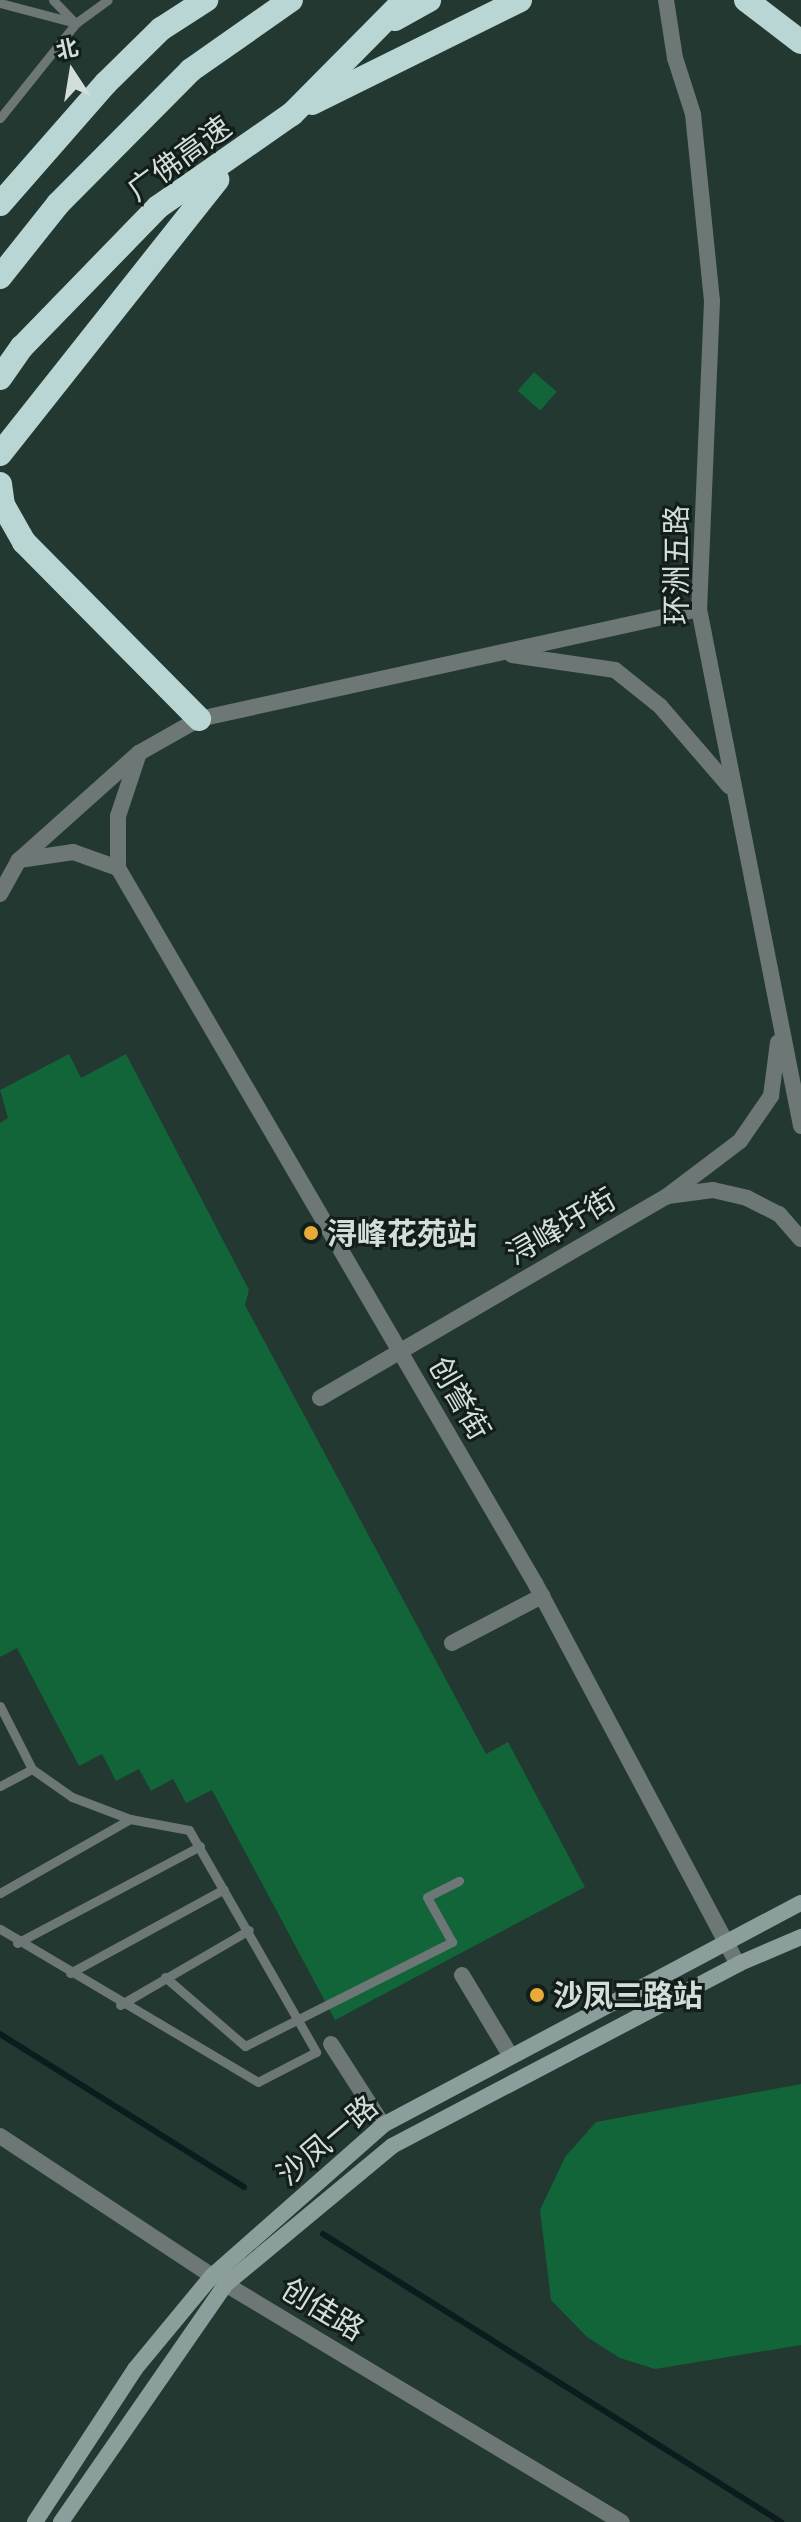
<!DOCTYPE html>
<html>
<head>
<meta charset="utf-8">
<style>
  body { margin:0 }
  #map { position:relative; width:801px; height:2522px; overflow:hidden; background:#223831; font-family:Mulish,"Noto Sans SC",sans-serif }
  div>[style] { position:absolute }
  .stream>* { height:6px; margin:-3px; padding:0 3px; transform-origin:3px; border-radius:3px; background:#0c1b1e }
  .building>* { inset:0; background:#116538; transform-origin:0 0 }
  .lane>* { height:9px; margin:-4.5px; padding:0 4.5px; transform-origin:4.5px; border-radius:4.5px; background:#6c7776 }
  .street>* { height:16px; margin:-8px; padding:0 8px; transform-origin:8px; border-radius:8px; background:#6c7776 }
  .secondary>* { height:16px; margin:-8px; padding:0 8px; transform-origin:8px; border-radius:8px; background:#8b9e9c }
  .highway>* { height:24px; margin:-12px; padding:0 12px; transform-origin:12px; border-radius:12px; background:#bad6d4 }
  .dots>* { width:22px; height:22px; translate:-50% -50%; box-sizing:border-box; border:4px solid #131d19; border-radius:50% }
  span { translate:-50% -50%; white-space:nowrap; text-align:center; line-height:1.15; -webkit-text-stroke:6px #131d19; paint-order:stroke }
  .street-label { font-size:30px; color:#d1deda }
  .poi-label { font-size:30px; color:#d1deda; font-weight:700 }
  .left { translate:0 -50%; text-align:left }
  .north { position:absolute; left:32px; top:32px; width:80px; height:80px; -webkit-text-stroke:6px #131d19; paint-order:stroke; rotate:348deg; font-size:22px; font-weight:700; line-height:32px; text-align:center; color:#d1deda }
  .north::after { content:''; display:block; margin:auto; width:28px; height:36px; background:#d1deda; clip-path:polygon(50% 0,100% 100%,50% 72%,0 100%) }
</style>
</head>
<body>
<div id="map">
  <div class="stream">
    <div style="left:0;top:2034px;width:288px;rotate:32.1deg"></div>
    <div style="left:323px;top:2234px;width:541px;rotate:32.16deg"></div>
  </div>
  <div class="building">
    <div style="left:534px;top:372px;width:30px;height:25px;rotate:41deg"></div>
    <div style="clip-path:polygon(69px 1054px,81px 1078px,126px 1054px,249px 1290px,245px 1305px,486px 1754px,508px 1742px,585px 1887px,335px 2020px,212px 1790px,186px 1803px,173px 1779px,151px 1791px,139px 1769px,116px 1781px,102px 1754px,79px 1766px,17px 1648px,0 1657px,0 1123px,8px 1118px,0 1090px)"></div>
    <div style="clip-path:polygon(801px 2084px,801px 2345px,655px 2369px,620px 2358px,587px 2337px,551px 2300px,540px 2210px,565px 2157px,596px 2122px)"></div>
  </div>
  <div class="lane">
    <div style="left:53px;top:0;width:29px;rotate:46deg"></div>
    <div style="left:0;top:3px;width:79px;rotate:14.7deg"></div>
    <div style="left:0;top:118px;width:122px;rotate:-51.3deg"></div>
    <div style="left:76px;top:23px;width:39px;rotate:-36deg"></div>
    <div style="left:0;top:1706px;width:71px;rotate:63.1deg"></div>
    <div style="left:32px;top:1769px;width:49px;rotate:35deg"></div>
    <div style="left:72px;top:1797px;width:62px;rotate:20.8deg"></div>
    <div style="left:0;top:1786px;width:36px;rotate:-28deg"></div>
    <div style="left:0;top:1893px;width:150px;rotate:-29.6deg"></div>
    <div style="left:130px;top:1819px;width:60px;rotate:10.6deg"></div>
    <div style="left:189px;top:1830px;width:256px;rotate:60.2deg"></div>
    <div style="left:316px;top:2052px;width:65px;rotate:152.7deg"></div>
    <div style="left:258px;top:2082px;width:300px;rotate:-149.3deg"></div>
    <div style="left:17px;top:1943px;width:207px;rotate:-27.9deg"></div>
    <div style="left:70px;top:1973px;width:175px;rotate:-28.6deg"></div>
    <div style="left:165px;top:1977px;width:106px;rotate:40.8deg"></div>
    <div style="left:245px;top:2046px;width:232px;rotate:-26.7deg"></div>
    <div style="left:452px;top:1942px;width:51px;rotate:-119.1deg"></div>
    <div style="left:427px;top:1897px;width:36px;rotate:-27deg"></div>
    <div style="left:120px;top:2005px;width:149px;rotate:-30.2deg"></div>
  </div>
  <div class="street">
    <div style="left:666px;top:0;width:59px;rotate:81.2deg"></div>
    <div style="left:675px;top:58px;width:59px;rotate:72.2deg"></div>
    <div style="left:693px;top:114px;width:188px;rotate:84.2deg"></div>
    <div style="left:712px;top:301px;width:308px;rotate:92.4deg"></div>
    <div style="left:699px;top:609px;width:527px;rotate:78.84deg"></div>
    <div style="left:512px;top:655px;width:104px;rotate:8.3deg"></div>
    <div style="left:615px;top:670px;width:58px;rotate:38.7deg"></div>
    <div style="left:660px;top:706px;width:106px;rotate:49.2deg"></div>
    <div style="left:139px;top:753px;width:66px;rotate:108.4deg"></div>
    <div style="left:118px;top:816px;width:52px;rotate:90deg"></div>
    <div style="left:118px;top:868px;width:828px;rotate:59.75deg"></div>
    <div style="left:535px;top:1583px;width:432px;rotate:62deg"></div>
    <div style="left:19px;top:860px;width:55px;rotate:-8.4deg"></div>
    <div style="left:73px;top:852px;width:48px;rotate:19.6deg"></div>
    <div style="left:0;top:894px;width:38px;rotate:-61deg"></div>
    <div style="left:18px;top:861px;width:162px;rotate:-41.8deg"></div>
    <div style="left:139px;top:753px;width:69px;rotate:-29.5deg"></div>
    <div style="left:199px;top:719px;width:512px;rotate:-12.41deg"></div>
    <div style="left:668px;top:1196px;width:45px;rotate:-7.6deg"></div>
    <div style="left:713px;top:1190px;width:35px;rotate:13deg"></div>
    <div style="left:747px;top:1198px;width:36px;rotate:27deg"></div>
    <div style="left:779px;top:1214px;width:33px;rotate:49deg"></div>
    <div style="left:320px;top:1398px;width:400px;rotate:-30.2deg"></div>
    <div style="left:666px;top:1197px;width:93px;rotate:-37.1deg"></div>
    <div style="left:740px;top:1141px;width:55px;rotate:-55.4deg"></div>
    <div style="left:771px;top:1096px;width:54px;rotate:-82.6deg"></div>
    <div style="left:452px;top:1643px;width:102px;rotate:-27.6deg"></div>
    <div style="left:462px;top:1975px;width:93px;rotate:59deg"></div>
    <div style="left:331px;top:2044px;width:96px;rotate:57.3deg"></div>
    <div style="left:0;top:2136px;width:254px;rotate:33.4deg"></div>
    <div style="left:212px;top:2276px;width:478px;rotate:31deg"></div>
  </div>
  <div class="secondary">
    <div style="left:35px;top:2522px;width:183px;rotate:-56.8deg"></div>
    <div style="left:135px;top:2369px;width:121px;rotate:-50.4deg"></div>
    <div style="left:212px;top:2276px;width:228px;rotate:-41.4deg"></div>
    <div style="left:383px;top:2125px;width:473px;rotate:-28deg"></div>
    <div style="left:61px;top:2522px;width:290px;rotate:-55.3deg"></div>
    <div style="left:226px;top:2284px;width:216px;rotate:-39.7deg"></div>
    <div style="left:392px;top:2146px;width:391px;rotate:-27.7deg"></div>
    <div style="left:738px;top:1964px;width:69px;rotate:-23.2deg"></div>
  </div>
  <div class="highway">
    <div style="left:746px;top:0;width:69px;rotate:37.4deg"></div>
    <div style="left:395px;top:19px;width:39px;rotate:-29deg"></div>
    <div style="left:312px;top:103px;width:232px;rotate:-26.3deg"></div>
    <div style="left:0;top:204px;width:161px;rotate:-48.8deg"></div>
    <div style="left:106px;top:83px;width:77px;rotate:-44.5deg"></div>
    <div style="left:161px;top:29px;width:54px;rotate:-32.8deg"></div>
    <div style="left:0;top:277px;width:93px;rotate:-51.5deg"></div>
    <div style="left:58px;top:204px;width:189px;rotate:-45.2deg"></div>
    <div style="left:191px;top:70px;width:122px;rotate:-35deg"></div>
    <div style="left:0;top:378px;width:38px;rotate:-55deg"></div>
    <div style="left:22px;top:347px;width:195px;rotate:-45.8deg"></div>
    <div style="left:158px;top:207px;width:163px;rotate:-34.8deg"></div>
    <div style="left:292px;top:114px;width:161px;rotate:-45.3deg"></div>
    <div style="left:0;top:454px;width:350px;rotate:-51.6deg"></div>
    <div style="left:0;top:484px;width:21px;rotate:82deg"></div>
    <div style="left:3px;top:505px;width:43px;rotate:60.4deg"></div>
    <div style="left:24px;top:542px;width:249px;rotate:45.3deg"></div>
  </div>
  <div class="dots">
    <div style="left:311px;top:1233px;background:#e9ab38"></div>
    <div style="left:537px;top:1995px;background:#e9ab38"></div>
  </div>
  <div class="street-label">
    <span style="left:179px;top:158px;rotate:-36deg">广佛高速</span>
    <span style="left:676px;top:565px;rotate:-90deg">环洲五路</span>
    <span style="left:561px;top:1226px;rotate:-30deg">浔峰圩街</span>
    <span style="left:460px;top:1398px;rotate:60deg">创誉街</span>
    <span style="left:327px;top:2140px;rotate:-40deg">沙凤一路</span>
    <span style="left:323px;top:2309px;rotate:31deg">创佳路</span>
  </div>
  <div class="poi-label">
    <span class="left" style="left:327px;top:1233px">浔峰花苑站</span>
    <span class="left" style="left:553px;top:1995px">沙凤三路站</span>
  </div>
  <div class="north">北</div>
</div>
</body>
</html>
